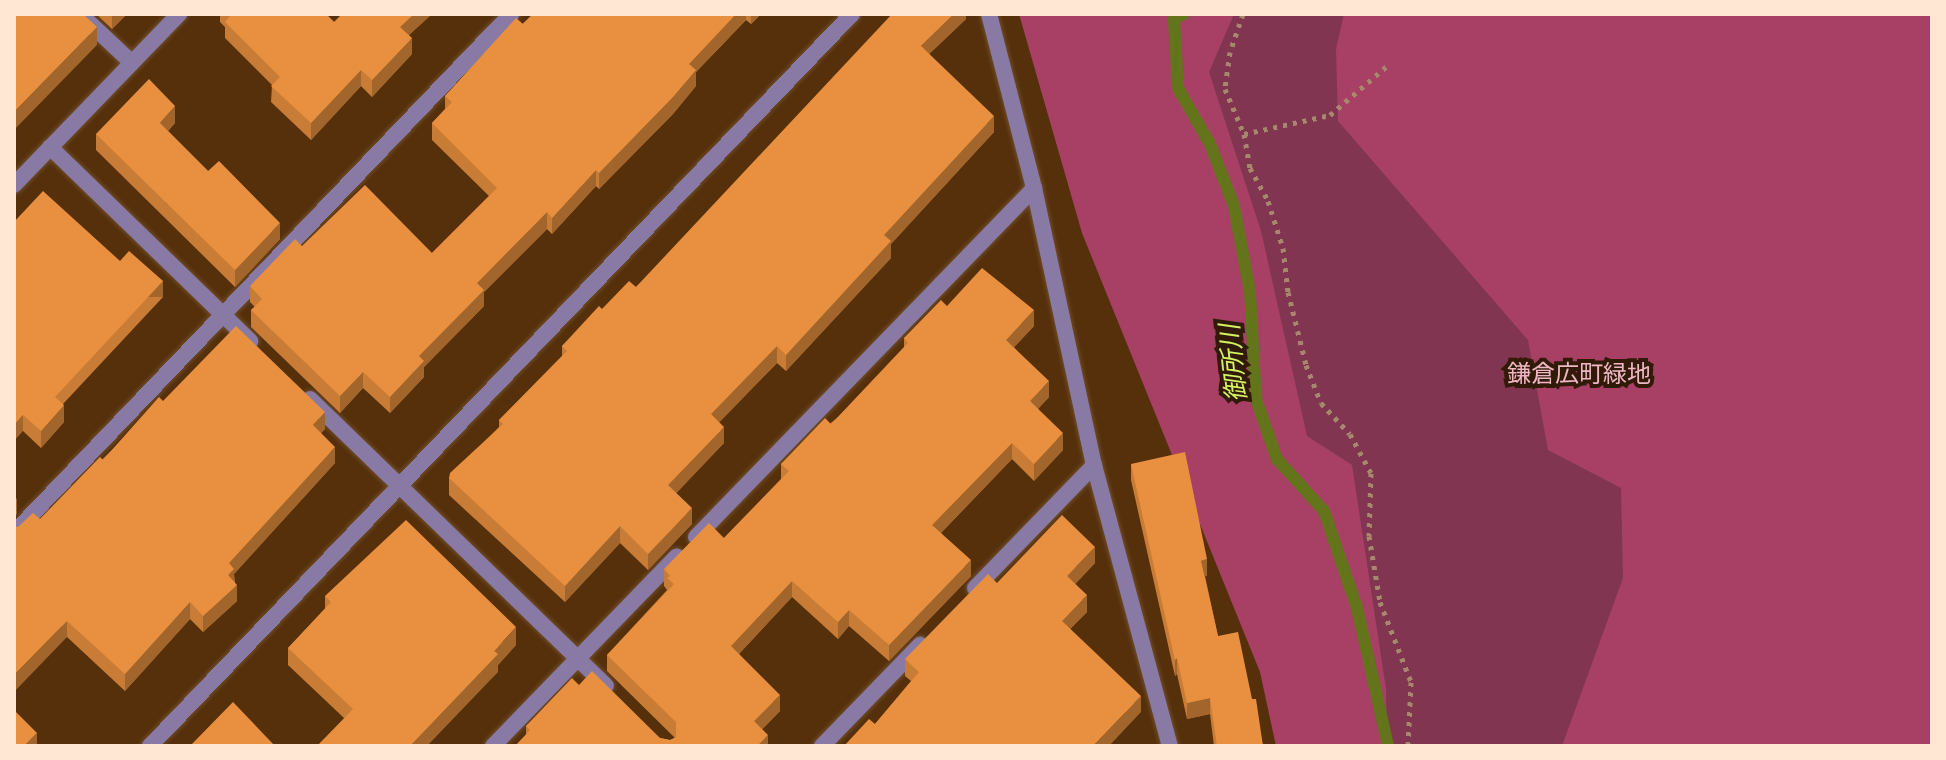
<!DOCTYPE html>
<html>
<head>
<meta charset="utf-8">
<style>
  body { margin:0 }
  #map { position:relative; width:1946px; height:760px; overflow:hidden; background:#55300b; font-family:Helvetica,"Noto Sans JP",sans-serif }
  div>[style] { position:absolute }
  .green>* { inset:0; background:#823551 }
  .forest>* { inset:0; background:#a84066 }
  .stream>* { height:12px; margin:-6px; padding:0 6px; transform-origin:6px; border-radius:6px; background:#63741b }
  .path>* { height:5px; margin-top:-2.5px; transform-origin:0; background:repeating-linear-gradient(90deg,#a7886c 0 4px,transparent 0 10px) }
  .roads { filter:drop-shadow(0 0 2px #704d2b) drop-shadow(0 0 2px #704d2b) }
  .minor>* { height:16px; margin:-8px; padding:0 8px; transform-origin:8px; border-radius:8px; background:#887aa4 }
  .tertiary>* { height:16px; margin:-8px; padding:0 8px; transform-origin:8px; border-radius:8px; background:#887aa4 }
  .wall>* { inset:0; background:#c87c36 }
  .shaded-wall>* { inset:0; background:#a2652c; transform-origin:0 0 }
  .building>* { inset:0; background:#e8903f }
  span { translate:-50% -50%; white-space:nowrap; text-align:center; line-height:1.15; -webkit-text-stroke:8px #311b08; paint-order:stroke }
  .park-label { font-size:24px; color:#efb6c6 }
  .water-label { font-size:26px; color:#d4f364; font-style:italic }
  .frame { position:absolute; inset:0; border:16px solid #ffe7d4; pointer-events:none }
</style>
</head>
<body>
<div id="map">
  <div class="green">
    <div style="clip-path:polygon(1143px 14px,1932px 14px,1932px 746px,1285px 746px)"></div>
  </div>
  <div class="forest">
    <div style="clip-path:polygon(1019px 14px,1234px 14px,1209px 72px,1261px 231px,1307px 436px,1352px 465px,1386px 689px,1387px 746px,1276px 746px,1260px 672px,1082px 233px)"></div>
    <div style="clip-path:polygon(1344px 14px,1932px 14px,1932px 746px,1562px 746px,1623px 578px,1621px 488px,1548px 450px,1528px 340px,1338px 121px,1336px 49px)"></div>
  </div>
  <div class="stream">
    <div style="left:1184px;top:14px;width:11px;rotate:153deg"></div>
    <div style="left:1174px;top:19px;width:69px;rotate:86.7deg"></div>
    <div style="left:1178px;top:88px;width:64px;rotate:60.3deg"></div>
    <div style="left:1210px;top:144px;width:66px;rotate:68.8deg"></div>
    <div style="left:1234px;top:206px;width:87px;rotate:79.5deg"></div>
    <div style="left:1250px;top:292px;width:107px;rotate:86.8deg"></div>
    <div style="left:1256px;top:399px;width:64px;rotate:70.7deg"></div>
    <div style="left:1277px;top:459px;width:70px;rotate:47.9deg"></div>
    <div style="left:1324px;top:511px;width:102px;rotate:71.2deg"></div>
    <div style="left:1357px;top:608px;width:141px;rotate:77.3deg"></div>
  </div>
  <div class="path">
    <div style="left:1243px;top:14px;width:40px;rotate:108.9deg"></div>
    <div style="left:1230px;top:52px;width:37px;rotate:98deg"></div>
    <div style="left:1225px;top:89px;width:49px;rotate:67.1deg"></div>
    <div style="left:1244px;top:134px;width:35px;rotate:80deg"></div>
    <div style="left:1250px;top:168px;width:38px;rotate:61deg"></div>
    <div style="left:1268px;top:201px;width:49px;rotate:72.3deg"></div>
    <div style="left:1283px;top:248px;width:44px;rotate:83.5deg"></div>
    <div style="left:1288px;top:292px;width:75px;rotate:76.1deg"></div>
    <div style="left:1306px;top:365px;width:41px;rotate:68.5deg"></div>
    <div style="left:1321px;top:403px;width:42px;rotate:46.9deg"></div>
    <div style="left:1350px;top:434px;width:44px;rotate:61.7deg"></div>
    <div style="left:1371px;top:473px;width:63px;rotate:91.8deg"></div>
    <div style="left:1369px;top:536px;width:67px;rotate:80.5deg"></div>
    <div style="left:1380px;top:602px;width:86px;rotate:68.8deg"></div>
    <div style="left:1411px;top:682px;width:64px;rotate:92.7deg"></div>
    <div style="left:1244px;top:134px;width:88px;rotate:-12.5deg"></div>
    <div style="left:1330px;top:115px;width:78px;rotate:-40.8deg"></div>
  </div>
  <div class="roads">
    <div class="minor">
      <div style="left:80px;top:14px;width:71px;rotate:43.3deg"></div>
      <div style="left:989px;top:14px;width:180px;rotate:75.5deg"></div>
      <div style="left:1034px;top:188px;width:283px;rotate:77.8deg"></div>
      <div style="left:1094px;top:465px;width:291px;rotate:74.9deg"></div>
      <div style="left:50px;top:147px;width:279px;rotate:44.1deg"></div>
      <div style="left:14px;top:185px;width:238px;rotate:-46deg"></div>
      <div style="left:310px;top:399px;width:412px;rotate:44.1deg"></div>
      <div style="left:14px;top:533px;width:719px;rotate:-46.24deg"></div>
      <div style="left:696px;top:537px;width:486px;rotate:-45.9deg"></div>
      <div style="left:975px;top:588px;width:171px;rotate:-45.9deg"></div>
      <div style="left:493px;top:746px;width:264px;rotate:-45.9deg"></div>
      <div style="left:822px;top:746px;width:141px;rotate:-45.9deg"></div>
    </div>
    <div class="tertiary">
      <div style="left:150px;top:746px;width:1014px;rotate:-46.2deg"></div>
    </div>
  </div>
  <div class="wall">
    <div style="clip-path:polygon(96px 14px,127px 14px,112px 29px)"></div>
    <div style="clip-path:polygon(220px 14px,326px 14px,334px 22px,432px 14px,409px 35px,412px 54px,372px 97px,361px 86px,311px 140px,271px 102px,272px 85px,225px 38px,225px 27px,220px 22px)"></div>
    <div style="clip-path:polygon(533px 14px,761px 14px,751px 24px,746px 20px,696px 72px,696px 86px,673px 114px,599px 189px,596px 186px,552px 234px,547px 229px,484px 292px,484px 306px,424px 367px,424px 377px,390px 413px,363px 388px,340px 413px,251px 327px,251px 310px,255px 307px,250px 302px,250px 286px,302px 246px,432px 253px,489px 196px,432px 140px,432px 123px,445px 109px,445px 96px)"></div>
    <div style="clip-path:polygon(966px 14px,966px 19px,929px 54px,994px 132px,891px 244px,891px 258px,786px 371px,777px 363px,719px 422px,724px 443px,676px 493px,692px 524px,648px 570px,620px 543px,565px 602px,449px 495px,449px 478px,499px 427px,499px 420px,562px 356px,562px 346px,602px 309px,636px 287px)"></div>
    <div style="clip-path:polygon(175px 123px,168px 131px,208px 171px,280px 239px,235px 287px,96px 150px,96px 134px)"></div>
    <div style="clip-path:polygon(14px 222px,120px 261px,163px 297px,63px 404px,64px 422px,41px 448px,23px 431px)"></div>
    <div style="clip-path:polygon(947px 306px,1034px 326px,1014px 347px,1049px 397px,1038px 409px,1063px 450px,1034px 481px,1012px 459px,941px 533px,971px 576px,889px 661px,849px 626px,838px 639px,792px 597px,739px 654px,780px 711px,762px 729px,768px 746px,526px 735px,526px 726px,579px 685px,660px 738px,670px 740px,675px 738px,607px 671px,607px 655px,667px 590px,664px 586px,664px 569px,724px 538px,781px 479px,781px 464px,838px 417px,904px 347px,904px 338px)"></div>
    <div style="clip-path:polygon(163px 401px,325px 429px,321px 433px,335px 463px,234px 574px,237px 601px,203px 632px,190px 619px,125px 691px,67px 637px,18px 527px,40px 519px)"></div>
    <div style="clip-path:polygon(1131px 464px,1207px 576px,1205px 576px,1218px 636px,1252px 699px,1263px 746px,1214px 746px,1210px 714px,1187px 719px,1177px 674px,1175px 676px,1131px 480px)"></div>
    <div style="clip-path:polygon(1095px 563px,1075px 584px,1087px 612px,1070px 629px,1141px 712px,875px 724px,911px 681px,905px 676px,905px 659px,997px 583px)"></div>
    <div style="clip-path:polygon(325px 596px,516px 645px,498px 665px,498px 672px,344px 718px,288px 665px,288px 648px,325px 609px)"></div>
  </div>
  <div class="shaded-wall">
    <div style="clip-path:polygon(112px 14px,127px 14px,112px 29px)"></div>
    <div style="clip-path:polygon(414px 14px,432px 14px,400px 43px,400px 27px)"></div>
    <div style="clip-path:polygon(736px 14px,746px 14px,746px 20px,696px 72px,696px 86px,673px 114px,599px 189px,599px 173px,689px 64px)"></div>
    <div style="clip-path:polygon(751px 14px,761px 14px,751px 24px)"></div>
    <div style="clip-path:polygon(954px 14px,966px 14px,966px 19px,921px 62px,921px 46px)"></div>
    <div style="clip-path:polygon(97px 27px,97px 45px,14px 130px,14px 112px)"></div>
    <div style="clip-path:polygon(412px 38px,412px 54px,372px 97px,372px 80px)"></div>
    <div style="clip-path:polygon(361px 70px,361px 86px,311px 140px,311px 123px)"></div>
    <div style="clip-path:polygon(175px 106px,175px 123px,160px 139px,160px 123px)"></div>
    <div style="clip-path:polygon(994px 116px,994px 132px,891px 244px,891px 258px,786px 371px,786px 355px,884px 235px)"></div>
    <div style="clip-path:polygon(596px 170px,596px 186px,552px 234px,552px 218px)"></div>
    <div style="clip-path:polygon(547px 212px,547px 229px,484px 292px,484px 306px,424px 367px,424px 377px,390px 413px,390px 397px,419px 356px,477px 283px)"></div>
    <div style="clip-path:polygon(280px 223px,280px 239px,235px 287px,235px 270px)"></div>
    <div style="left:163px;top:281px;width:16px;height:158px;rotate:90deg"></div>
    <div style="clip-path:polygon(1034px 310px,1034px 326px,1006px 356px,1006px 340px)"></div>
    <div style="clip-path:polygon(777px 346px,777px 363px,711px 431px,711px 414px)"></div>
    <div style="clip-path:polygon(363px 372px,363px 388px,340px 413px,340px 396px)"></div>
    <div style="clip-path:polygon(1049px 381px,1049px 397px,1030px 417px,1030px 401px)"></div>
    <div style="clip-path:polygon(64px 405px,64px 422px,41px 448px,41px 431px)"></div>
    <div style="clip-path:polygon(325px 412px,325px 429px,313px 441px,313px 425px)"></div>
    <div style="clip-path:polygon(23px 415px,23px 431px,14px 441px,14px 425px)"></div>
    <div style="clip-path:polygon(724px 427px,724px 443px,668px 502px,668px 485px)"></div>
    <div style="clip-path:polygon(1063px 433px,1063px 450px,1034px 481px,1034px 464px)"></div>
    <div style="clip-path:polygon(1012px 443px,1012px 459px,932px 542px,932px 525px)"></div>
    <div style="clip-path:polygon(335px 447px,335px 463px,234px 574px,234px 585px,228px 592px,229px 563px)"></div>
    <div style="clip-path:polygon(17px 498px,17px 514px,14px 517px,14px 501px)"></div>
    <div style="clip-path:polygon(692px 508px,692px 524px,648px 570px,648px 554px)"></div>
    <div style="clip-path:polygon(620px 526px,620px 543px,565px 602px,565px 586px)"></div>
    <div style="clip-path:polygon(1095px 547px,1095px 563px,1067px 593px,1067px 576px)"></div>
    <div style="clip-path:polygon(1207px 559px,1207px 576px,1201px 577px,1201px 561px)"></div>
    <div style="clip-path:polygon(971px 560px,971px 576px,889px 661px,889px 645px)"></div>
    <div style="clip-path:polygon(792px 581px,792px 597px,731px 662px,731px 646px)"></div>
    <div style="clip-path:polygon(237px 585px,237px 601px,203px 632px,203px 616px)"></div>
    <div style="clip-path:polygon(1087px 595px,1087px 612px,1062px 637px,1062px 621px)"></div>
    <div style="clip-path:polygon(190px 602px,190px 619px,125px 691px,125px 674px)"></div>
    <div style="clip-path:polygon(849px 610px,849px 626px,838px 639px,838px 622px)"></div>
    <div style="clip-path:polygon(67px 621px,67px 637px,14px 692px,14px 675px)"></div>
    <div style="clip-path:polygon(516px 627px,516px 645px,498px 665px,498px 672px,427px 746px,410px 746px)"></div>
    <div style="clip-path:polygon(1177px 658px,1177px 674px,1175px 676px,1175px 660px)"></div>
    <div style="clip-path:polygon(780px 695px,780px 711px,754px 738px,754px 721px)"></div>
    <div style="clip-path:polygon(1141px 696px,1141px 712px,1109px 746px,1093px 746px)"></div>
    <div style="clip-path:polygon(1210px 698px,1210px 714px,1187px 719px,1187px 703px)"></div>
    <div style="clip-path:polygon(37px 733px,37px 746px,24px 746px)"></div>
    <div style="clip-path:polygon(768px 735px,768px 746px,757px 746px)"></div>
  </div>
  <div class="building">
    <div style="clip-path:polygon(14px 14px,83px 14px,97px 27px,14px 112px)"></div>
    <div style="clip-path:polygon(228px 14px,326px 14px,334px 22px,342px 14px,414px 14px,400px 27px,412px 38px,372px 80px,361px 70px,311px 123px,271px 86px,280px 77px,225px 22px,230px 16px)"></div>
    <div style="clip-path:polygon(533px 14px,736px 14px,689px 64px,696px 70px,673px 97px,599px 173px,596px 170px,552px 218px,547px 212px,477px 283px,484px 290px,419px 356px,424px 361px,390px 397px,363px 372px,340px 396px,251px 310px,262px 299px,250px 286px,295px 239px,302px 246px,365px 185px,432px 253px,497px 188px,432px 123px,452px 102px,445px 96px,516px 18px,523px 24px)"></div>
    <div style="clip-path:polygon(892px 14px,954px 14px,921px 46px,994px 116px,884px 235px,891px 241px,786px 355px,777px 346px,711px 414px,724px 427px,668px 485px,692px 508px,648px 554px,620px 526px,565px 586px,449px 478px,450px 473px,503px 424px,499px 420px,567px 351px,562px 346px,599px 306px,602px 309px,629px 281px,636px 287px)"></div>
    <div style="clip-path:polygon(149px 79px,175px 106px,160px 123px,208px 171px,219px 161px,280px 223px,235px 270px,96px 134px)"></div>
    <div style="clip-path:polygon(43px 191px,120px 261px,129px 251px,163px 281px,55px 397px,64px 405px,41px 431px,23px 415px,14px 425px,14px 222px)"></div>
    <div style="clip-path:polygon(982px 268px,1034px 310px,1006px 340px,1049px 381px,1030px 401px,1063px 433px,1034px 464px,1012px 443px,932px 525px,971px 560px,889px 645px,849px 610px,838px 622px,792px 581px,731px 646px,780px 695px,754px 721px,768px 735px,757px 746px,515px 746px,530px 730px,526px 726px,572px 678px,579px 685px,592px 671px,660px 738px,670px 740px,676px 737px,676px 722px,607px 655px,674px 584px,667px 578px,670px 576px,664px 569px,709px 523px,724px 538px,789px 471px,781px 464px,825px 418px,831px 424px,838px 417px,908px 343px,904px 338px,941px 300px,947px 306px)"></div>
    <div style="clip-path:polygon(236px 326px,325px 412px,313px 425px,335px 447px,229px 563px,234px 569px,228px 575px,237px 585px,203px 616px,190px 602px,125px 674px,67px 621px,14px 675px,14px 526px,18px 527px,33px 513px,40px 519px,100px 457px,103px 460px,159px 397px,163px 401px)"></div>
    <div style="clip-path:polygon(1185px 452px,1207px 559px,1201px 561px,1218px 636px,1238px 632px,1252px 699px,1256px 699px,1263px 746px,1217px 746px,1210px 698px,1187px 703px,1177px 658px,1175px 660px,1131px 464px)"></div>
    <div style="clip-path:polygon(1062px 515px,1095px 547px,1067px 576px,1087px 595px,1062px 621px,1141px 696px,1093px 746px,844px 746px,869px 719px,875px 724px,919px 672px,905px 659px,988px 574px,997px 583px)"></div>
    <div style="clip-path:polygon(406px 520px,516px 627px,494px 651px,498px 654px,410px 746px,317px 746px,353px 709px,288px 648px,331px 602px,325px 596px)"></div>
    <div style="clip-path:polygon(233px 702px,275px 746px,190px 746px)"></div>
    <div style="clip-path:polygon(14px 710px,37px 733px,24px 746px,14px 746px)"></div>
  </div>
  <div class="park-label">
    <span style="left:1579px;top:374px">鎌倉広町緑地</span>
  </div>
  <div class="water-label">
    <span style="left:1234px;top:363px;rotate:-96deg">御所川</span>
  </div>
  <div class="frame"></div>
</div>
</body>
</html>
